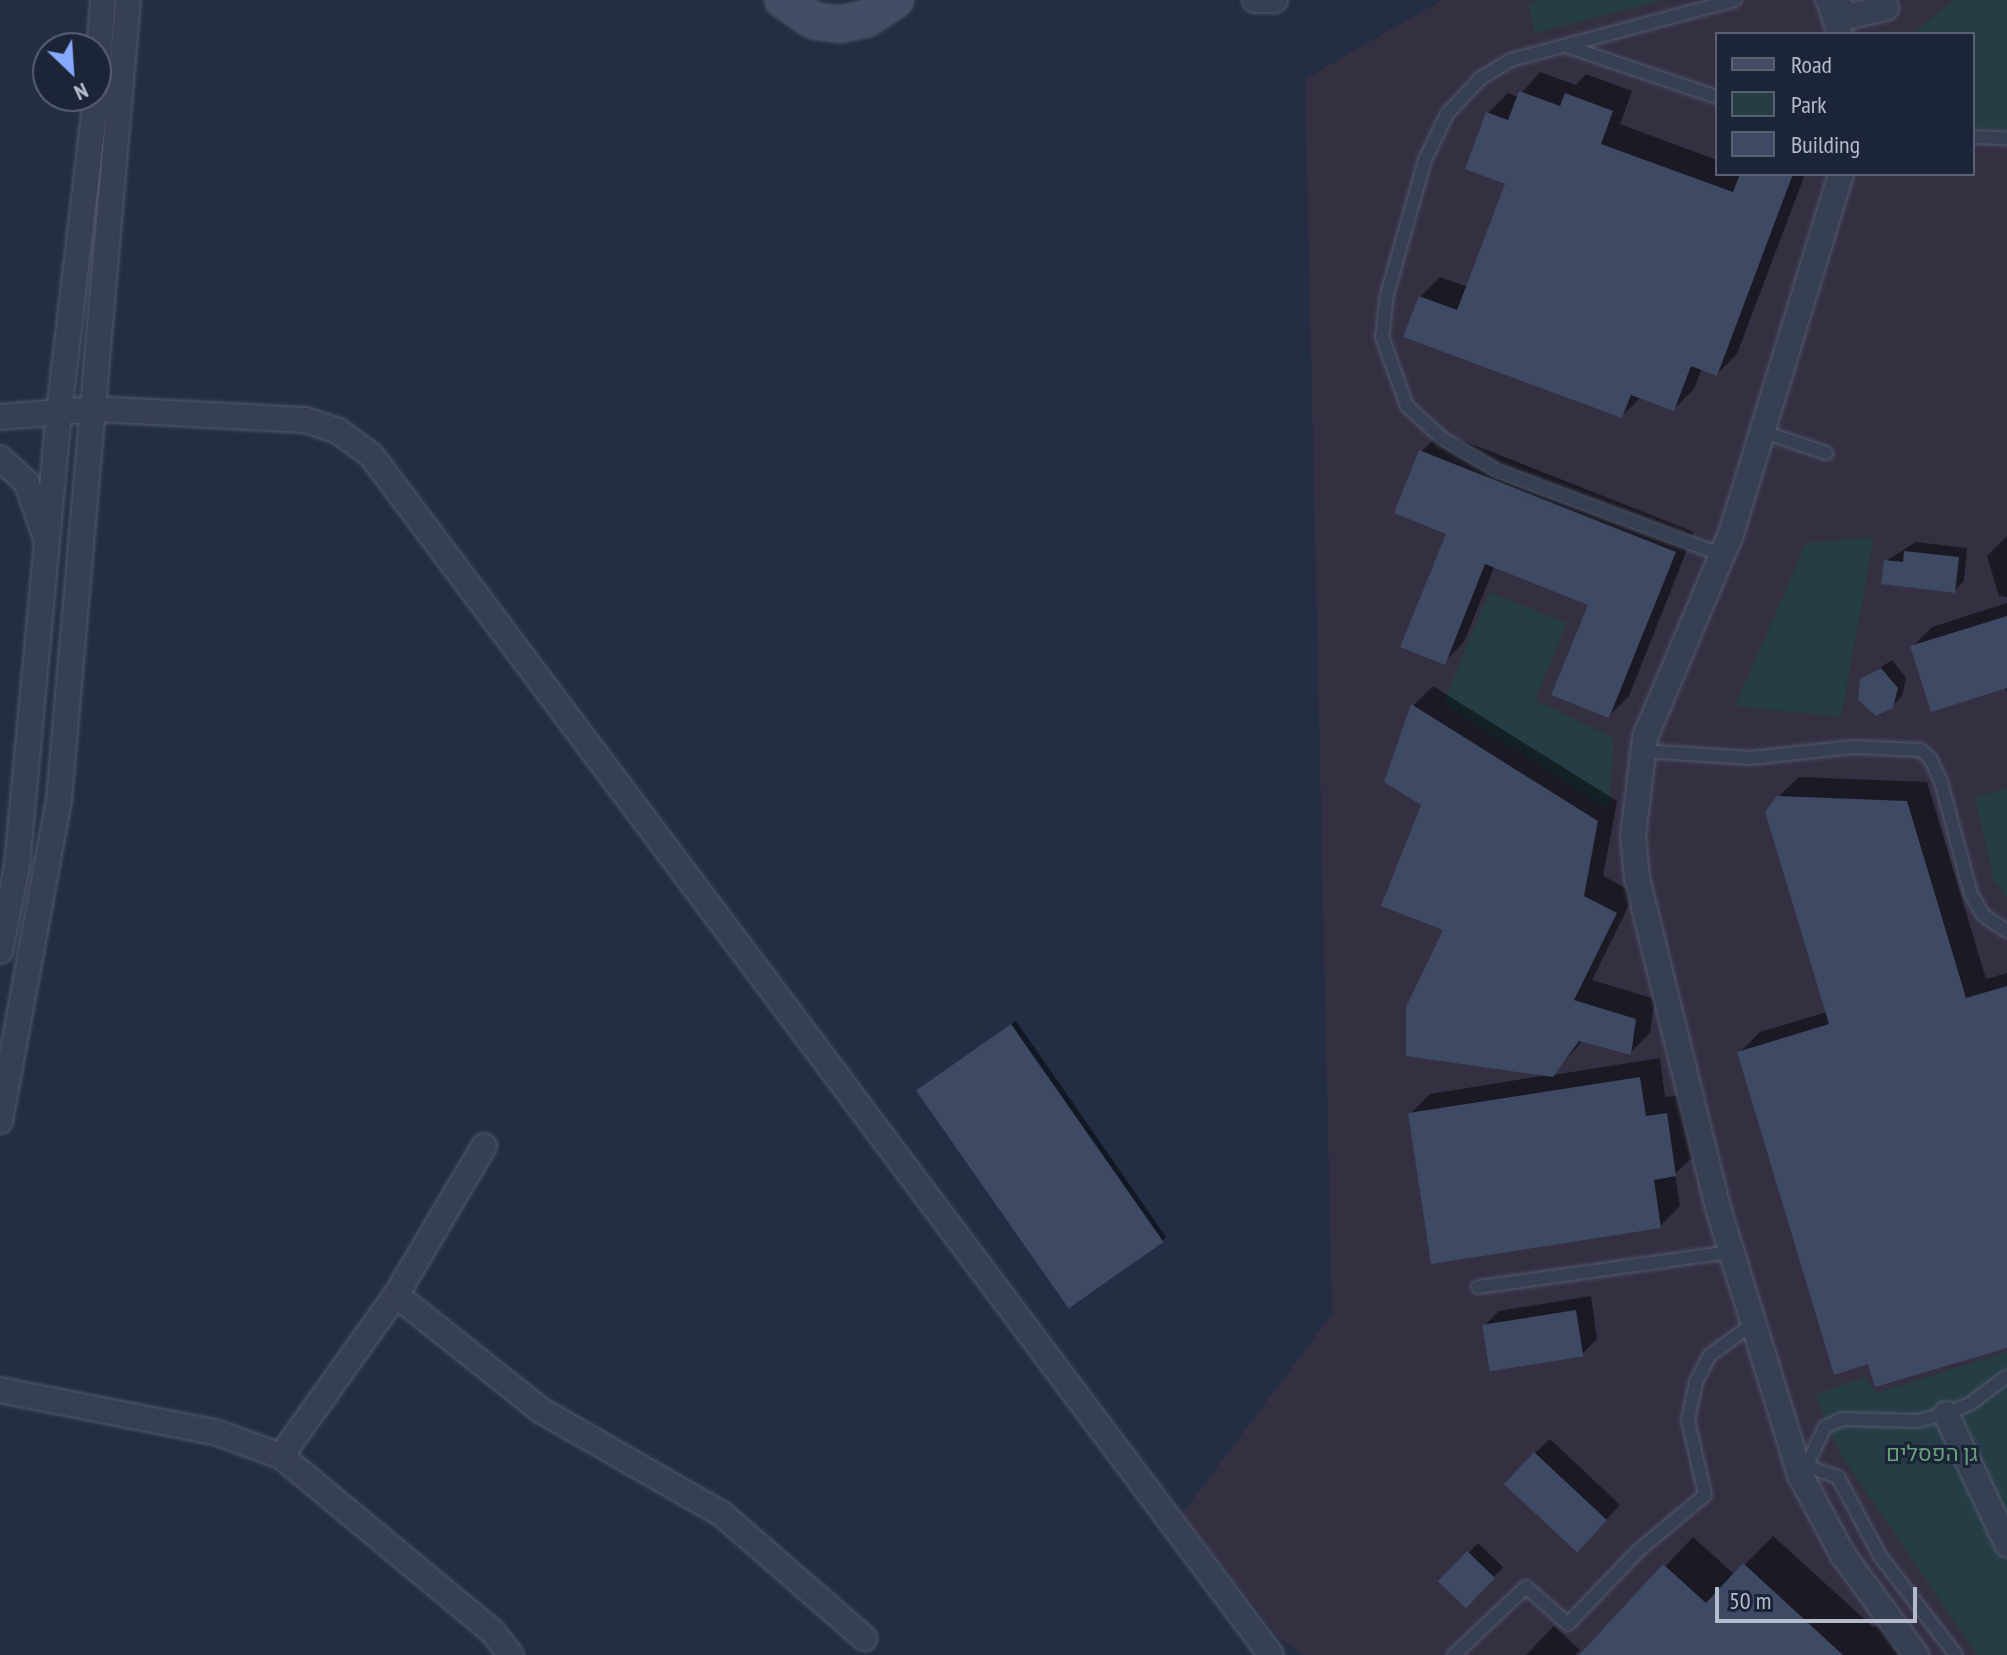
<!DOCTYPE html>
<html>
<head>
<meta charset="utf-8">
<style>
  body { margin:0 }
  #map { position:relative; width:2007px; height:1655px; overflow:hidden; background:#232d43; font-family:"PT Sans Narrow",Heebo,sans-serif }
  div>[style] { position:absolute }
  .medical>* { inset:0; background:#343042 }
  .green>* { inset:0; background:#253d44 }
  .shadow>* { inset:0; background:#0007; transform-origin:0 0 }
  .building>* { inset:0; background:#3e4963; transform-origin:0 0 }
  .roads { filter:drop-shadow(0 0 2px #525a6c) drop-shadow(0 0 2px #525a6c) }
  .lane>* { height:12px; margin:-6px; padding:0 6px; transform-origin:6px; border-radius:6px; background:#373f52 }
  .street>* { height:24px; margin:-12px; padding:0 12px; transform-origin:12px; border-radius:12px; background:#373f52 }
  .secondary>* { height:34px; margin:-17px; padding:0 17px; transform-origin:17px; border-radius:17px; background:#454d66 }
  span { translate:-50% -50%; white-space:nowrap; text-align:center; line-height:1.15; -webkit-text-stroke:6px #1c2437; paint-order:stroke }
  .park-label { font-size:22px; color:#68a07b }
  .legend { position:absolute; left:1715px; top:32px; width:260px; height:144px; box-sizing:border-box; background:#1c2437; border:2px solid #596073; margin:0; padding:10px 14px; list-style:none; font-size:24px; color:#b4bbcc }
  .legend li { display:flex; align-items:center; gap:16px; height:40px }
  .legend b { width:40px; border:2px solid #596073 }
  .north { position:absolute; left:32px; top:32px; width:80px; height:80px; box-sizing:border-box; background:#1c2437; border:2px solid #596073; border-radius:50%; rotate:155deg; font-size:22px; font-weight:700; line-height:32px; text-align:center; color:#b4bbcc }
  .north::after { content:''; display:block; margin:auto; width:28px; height:36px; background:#86a8ff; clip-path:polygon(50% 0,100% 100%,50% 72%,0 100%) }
  .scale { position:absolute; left:1715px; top:1587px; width:202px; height:36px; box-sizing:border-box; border:4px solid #b4bbcc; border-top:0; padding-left:10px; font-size:24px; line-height:28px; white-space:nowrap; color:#b4bbcc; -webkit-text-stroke:6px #1c2437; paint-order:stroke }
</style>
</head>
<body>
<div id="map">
  <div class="medical">
    <div style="clip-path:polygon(evenodd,1442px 0,2007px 0,2007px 1655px,1303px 1655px,1278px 1637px,1182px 1514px,1332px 1314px,1305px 79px,1442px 0,1717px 34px,1973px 34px,1973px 174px,1717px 174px,1717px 34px)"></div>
  </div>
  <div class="green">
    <div style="clip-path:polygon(1538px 0,1663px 0,1535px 33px,1528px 5px)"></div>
    <div style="clip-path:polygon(1954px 0,2007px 0,2007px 130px,1973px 128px,1973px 34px,1912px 34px)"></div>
    <div style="clip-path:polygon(1874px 537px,1841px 717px,1735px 706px,1806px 543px)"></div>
    <div style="clip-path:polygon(1489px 592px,1567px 623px,1535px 700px,1614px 738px,1609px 810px,1443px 704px)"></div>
    <div style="clip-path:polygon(2007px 788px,2007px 898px,1994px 881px,1975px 797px)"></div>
    <div style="clip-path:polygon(2007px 1352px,2007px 1655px,1977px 1655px,1840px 1453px,1815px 1395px,1866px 1377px,1876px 1393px)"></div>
  </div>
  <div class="shadow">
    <div style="clip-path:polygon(1540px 72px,1576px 85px,1586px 74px,1632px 91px,1620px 124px,1717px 160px,1717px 174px,1805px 174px,1737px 354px,1717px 374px,1702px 368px,1694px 389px,1674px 409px,1641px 397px,1622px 416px,1420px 297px,1440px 277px,1468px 287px,1507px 183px,1488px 113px,1508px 93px,1518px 97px)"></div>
    <div style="clip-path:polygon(1441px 432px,1694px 532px,1629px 696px,1609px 716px,1591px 604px,1495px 565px,1464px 642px,1444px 662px,1448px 533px,1421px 452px)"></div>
    <div style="clip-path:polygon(2007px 536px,2007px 597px,1999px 596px,1987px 556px)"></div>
    <div style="clip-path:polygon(1916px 542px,1967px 548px,1964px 581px,1954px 591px,1886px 561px)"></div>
    <div style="clip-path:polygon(2007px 603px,2007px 693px,2005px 687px,1912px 647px,1932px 627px)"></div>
    <div style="clip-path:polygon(1892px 660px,1906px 678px,1902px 696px,1892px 706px,1862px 680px)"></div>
    <div style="clip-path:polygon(1433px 686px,1617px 801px,1603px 876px,1635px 893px,1592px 980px,1655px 999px,1650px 1033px,1630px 1053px,1583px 1040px,1553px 1075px,1660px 1058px,1665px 1097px,1686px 1094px,1696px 1154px,1675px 1174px,1680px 1206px,1660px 1226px,1410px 1114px,1430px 1094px,1548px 1075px,1446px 929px,1413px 706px)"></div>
    <div style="clip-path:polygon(1799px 777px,1927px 782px,1986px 979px,2007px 973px,2007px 1345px,1869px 1362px,1740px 1052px,1760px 1032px,1827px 1012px,1778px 797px)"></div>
    <div style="clip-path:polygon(1016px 1021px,1166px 1237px,1162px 1241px,923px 1086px)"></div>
    <div style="clip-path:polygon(1591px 1296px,1597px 1339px,1582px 1354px,1484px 1326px,1499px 1311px)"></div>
    <div style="clip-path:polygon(1550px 1439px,1620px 1505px,1577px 1550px,1535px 1453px)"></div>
    <div style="clip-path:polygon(1773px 1536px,1873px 1627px,1886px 1622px,1911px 1655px,1582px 1655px,1693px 1537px,1735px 1575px)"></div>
    <div style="left:1478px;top:1543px;width:35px;height:54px;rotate:44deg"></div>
    <div style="clip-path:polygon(1554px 1626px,1580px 1650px,1575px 1655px,1526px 1655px)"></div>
  </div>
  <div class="building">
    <div style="clip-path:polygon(1519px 91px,1560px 106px,1565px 93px,1613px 111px,1601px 144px,1733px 192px,1740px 174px,1793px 174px,1717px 376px,1691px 366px,1674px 411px,1631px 395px,1622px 418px,1403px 337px,1419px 296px,1457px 310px,1505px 184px,1465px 169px,1486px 112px,1508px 120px)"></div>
    <div style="clip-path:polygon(1419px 450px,1676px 552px,1609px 718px,1551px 695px,1588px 605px,1485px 564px,1445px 665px,1400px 647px,1446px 534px,1394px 513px)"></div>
    <div style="clip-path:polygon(1904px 551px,1959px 557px,1955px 593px,1881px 584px,1884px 560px,1903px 562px)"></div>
    <div style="clip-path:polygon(2007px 616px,2007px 688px,1931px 712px,1910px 646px)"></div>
    <div style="clip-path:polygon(1881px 668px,1898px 688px,1893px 708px,1876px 716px,1858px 700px,1860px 679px)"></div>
    <div style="clip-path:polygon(1411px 704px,1598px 821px,1584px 896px,1617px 913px,1574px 1000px,1636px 1019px,1631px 1055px,1579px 1041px,1553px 1077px,1406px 1056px,1406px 1007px,1443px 930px,1381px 906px,1421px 805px,1384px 782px)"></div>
    <div style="clip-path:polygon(1777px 796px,1907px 801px,1966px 998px,2007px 986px,2007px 1348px,1875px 1387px,1868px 1364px,1834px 1375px,1737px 1052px,1829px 1024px,1765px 812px)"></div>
    <div style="left:1011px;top:1024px;width:266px;height:116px;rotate:55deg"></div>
    <div style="clip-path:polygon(1640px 1077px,1646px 1116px,1667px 1113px,1676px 1176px,1654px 1180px,1661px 1228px,1431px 1264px,1408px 1113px)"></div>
    <div style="left:1576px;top:1310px;width:47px;height:95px;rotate:81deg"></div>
    <div style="left:1534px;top:1452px;width:100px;height:44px;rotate:43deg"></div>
    <div style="left:1467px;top:1551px;width:39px;height:42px;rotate:44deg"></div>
    <div style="clip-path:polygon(1743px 1563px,1843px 1655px,1579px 1655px,1663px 1564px,1706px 1603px)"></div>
  </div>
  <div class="roads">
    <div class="lane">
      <div style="left:1569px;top:47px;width:156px;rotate:18.7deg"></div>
      <div style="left:1973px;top:137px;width:34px;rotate:2deg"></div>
      <div style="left:1761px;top:431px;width:69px;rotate:18.7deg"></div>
      <div style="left:1722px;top:555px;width:239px;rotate:-159.4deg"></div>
      <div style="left:1498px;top:471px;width:64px;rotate:-149.8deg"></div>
      <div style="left:1443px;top:439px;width:49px;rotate:-137.5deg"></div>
      <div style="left:1407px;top:406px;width:73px;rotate:-109.9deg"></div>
      <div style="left:1382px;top:337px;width:42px;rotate:-83.2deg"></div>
      <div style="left:1387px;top:295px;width:140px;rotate:-74.3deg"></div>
      <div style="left:1425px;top:160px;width:51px;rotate:-64.4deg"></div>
      <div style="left:1447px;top:114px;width:50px;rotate:-46.6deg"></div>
      <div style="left:1481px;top:78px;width:35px;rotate:-31deg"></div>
      <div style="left:1511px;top:60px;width:232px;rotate:-15deg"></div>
      <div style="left:1643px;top:751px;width:107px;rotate:3.7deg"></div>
      <div style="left:1750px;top:758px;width:104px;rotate:-6.1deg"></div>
      <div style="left:1853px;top:747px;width:67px;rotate:2.6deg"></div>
      <div style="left:1920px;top:750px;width:13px;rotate:39deg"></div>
      <div style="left:1930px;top:758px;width:26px;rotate:65deg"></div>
      <div style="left:1941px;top:782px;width:116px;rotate:75deg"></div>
      <div style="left:1971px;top:894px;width:24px;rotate:60deg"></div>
      <div style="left:1983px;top:915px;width:29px;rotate:34deg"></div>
      <div style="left:1478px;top:1287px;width:255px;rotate:-7.9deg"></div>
      <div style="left:1797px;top:1463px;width:43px;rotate:18.9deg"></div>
      <div style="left:1838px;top:1477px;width:89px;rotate:62deg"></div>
      <div style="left:1880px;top:1556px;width:125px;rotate:52.5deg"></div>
      <div style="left:1807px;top:1465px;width:42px;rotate:-64.7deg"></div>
      <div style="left:1825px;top:1427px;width:19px;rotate:-25deg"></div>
      <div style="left:1842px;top:1419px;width:75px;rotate:1.5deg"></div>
      <div style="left:1917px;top:1421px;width:30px;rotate:-14deg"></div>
      <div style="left:1946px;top:1414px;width:26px;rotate:-23deg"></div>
      <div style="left:1970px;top:1404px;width:46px;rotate:-37.1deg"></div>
      <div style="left:1454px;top:1655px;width:99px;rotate:-43.4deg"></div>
      <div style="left:1526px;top:1587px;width:56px;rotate:41.4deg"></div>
      <div style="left:1568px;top:1624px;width:103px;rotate:-46.2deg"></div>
      <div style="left:1639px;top:1550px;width:86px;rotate:-39.8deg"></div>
      <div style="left:1705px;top:1495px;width:77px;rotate:-102.8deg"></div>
      <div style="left:1688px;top:1420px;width:39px;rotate:-78deg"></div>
      <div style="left:1696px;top:1382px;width:30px;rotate:-63deg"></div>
      <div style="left:1710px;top:1355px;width:53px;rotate:-35.8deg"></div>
    </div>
    <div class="street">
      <div style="left:1255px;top:0;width:20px"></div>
      <div style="left:1828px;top:0;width:28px;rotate:35deg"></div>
      <div style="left:1851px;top:16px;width:36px;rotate:-13deg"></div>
      <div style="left:1830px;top:3px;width:33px;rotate:72deg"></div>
      <div style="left:96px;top:94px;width:94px;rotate:-85.7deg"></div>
      <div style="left:1841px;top:174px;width:379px;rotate:107deg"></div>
      <div style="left:1730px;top:536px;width:218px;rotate:112.9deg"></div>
      <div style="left:1645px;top:737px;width:100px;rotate:96.9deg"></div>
      <div style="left:1633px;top:836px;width:42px;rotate:84.6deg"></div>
      <div style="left:1637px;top:878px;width:340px;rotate:76.2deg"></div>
      <div style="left:1718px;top:1208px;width:279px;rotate:72.9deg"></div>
      <div style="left:1800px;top:1475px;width:91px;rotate:61.7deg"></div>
      <div style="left:1843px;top:1555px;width:124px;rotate:53.9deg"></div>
      <div style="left:0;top:417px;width:96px;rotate:-4.8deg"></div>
      <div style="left:96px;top:409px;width:209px;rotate:3deg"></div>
      <div style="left:305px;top:420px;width:35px;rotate:18deg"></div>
      <div style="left:338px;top:431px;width:41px;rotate:36deg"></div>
      <div style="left:371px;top:455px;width:1500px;rotate:53.13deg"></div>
      <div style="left:0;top:458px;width:37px;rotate:43deg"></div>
      <div style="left:27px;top:483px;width:56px;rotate:71.2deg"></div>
      <div style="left:0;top:951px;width:88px;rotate:-78.8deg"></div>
      <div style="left:17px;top:865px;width:455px;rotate:-84.7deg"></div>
      <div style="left:59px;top:412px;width:318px;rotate:-83.3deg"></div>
      <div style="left:0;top:1121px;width:326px;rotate:-79.6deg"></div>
      <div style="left:59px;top:800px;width:803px;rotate:-85.07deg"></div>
      <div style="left:396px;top:1295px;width:186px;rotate:38.5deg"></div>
      <div style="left:542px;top:1411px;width:207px;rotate:29.8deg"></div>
      <div style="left:722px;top:1514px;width:189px;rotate:41.1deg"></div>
      <div style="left:0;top:1390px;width:219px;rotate:11.1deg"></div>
      <div style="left:215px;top:1432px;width:70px;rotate:20deg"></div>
      <div style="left:281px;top:1456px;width:274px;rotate:39.7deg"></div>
      <div style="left:492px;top:1631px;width:31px;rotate:52deg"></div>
      <div style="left:1946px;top:1414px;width:144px;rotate:64.9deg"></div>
      <div style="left:281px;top:1456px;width:198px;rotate:-54.5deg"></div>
      <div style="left:396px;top:1295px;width:173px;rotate:-59.4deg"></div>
    </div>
    <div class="secondary">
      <div style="left:783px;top:0;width:37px;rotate:34deg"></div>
      <div style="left:814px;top:21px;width:26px;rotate:7deg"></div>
      <div style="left:840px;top:24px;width:26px;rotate:-11deg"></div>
      <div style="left:866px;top:19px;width:35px;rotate:-33deg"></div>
    </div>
  </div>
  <div class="park-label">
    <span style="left:1932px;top:1454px">גן הפסלים</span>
  </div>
  <ul class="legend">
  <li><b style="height:10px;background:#454d66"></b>Road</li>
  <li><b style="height:22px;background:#253d44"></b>Park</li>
  <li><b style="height:22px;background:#3e4963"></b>Building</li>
  </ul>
  <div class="north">N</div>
  <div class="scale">50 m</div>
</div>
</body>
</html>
